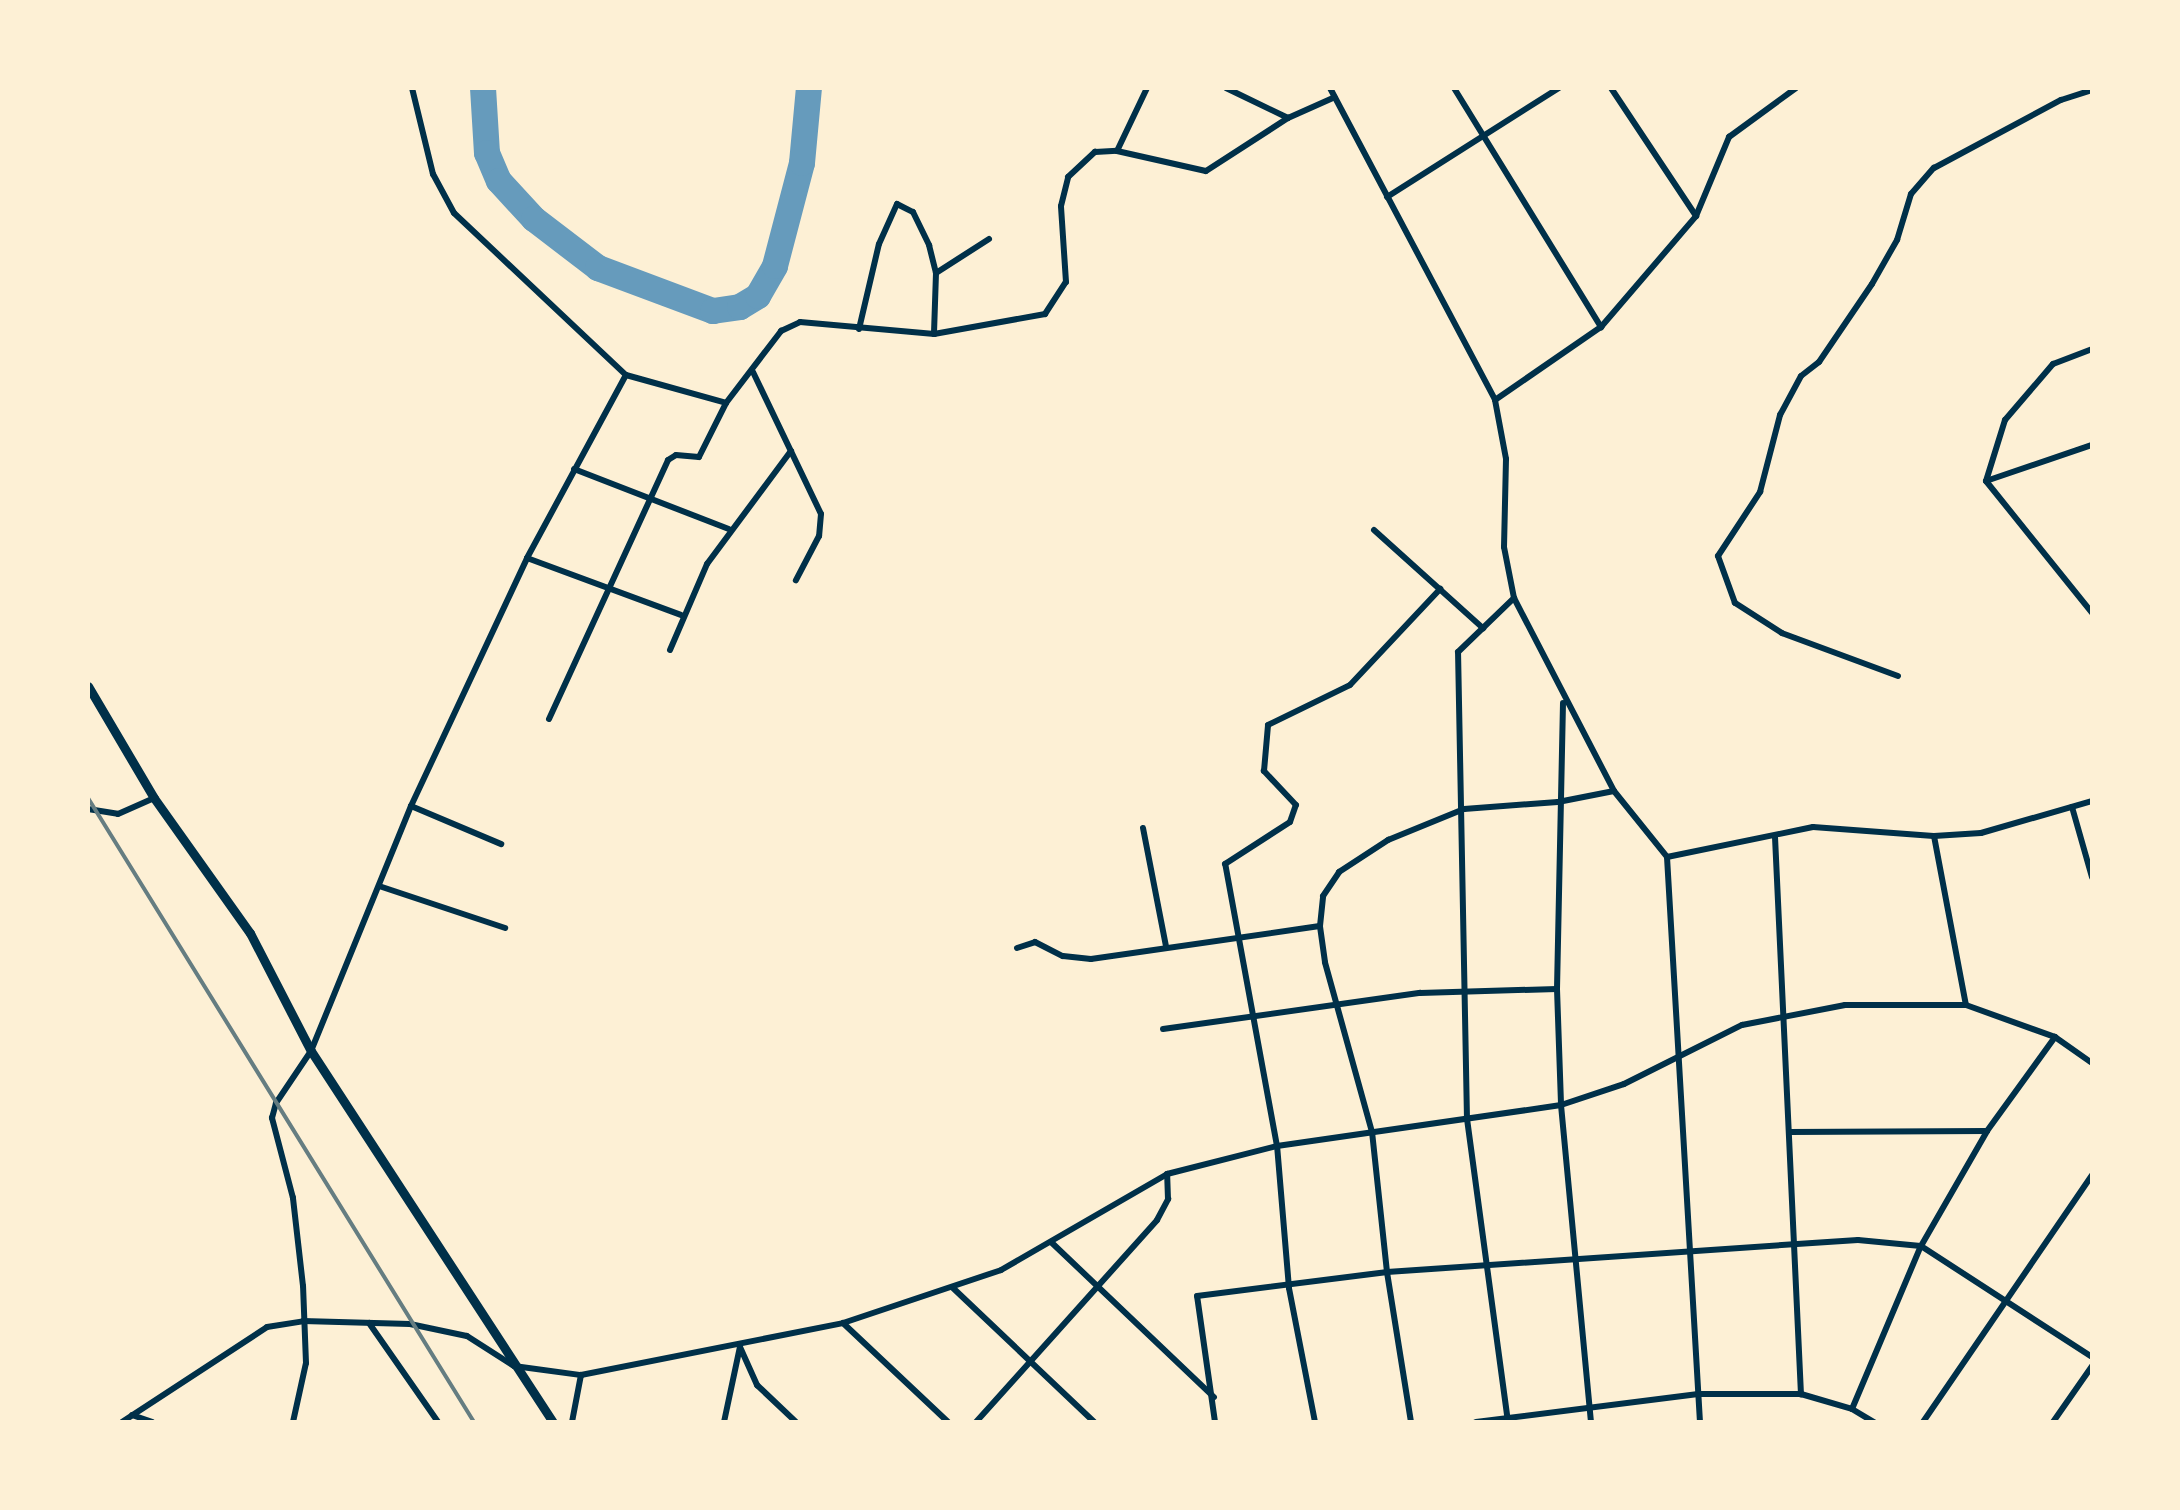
<!DOCTYPE html>
<html>
<head>
<meta charset="utf-8">
<style>
  body { margin:0 }
  #map { position:relative; width:2180px; height:1510px; overflow:hidden; background:#fdf0d5; font-family:Raleway,sans-serif }
  div>[style] { position:absolute }
  .river>* { height:26px; margin:-13px; padding:0 13px; transform-origin:13px; border-radius:13px; background:#669bbc }
  .minor>* { height:6px; margin:-3px; padding:0 3px; transform-origin:3px; border-radius:3px; background:#003049 }
  .primary>* { height:9px; margin:-4.5px; padding:0 4.5px; transform-origin:4.5px; border-radius:4.5px; background:#003049 }
  .rail>* { height:4px; margin:-2px; padding:0 2px; transform-origin:2px; border-radius:2px; background:#657d81 }
  span { translate:-50% -50%; white-space:nowrap; text-align:center; line-height:1.15; -webkit-text-stroke:8px #fdf0d5; paint-order:stroke }
  .frame { position:absolute; inset:0; border:90px solid #fdf0d5; pointer-events:none }
</style>
</head>
<body>
<div id="map">
  <div class="river">
    <div style="left:483px;top:88px;width:65px;rotate:86.5deg"></div>
    <div style="left:487px;top:153px;width:30px;rotate:67deg"></div>
    <div style="left:499px;top:181px;width:52px;rotate:47.4deg"></div>
    <div style="left:534px;top:219px;width:81px;rotate:37.4deg"></div>
    <div style="left:598px;top:268px;width:123px;rotate:20.5deg"></div>
    <div style="left:713px;top:311px;width:27px;rotate:-8deg"></div>
    <div style="left:740px;top:307px;width:21px;rotate:-31deg"></div>
    <div style="left:758px;top:296px;width:34px;rotate:-60deg"></div>
    <div style="left:775px;top:266px;width:106px;rotate:-75.3deg"></div>
    <div style="left:802px;top:163px;width:75px;rotate:-84.7deg"></div>
  </div>
  <div class="minor">
    <div style="left:412px;top:88px;width:89px;rotate:76.3deg"></div>
    <div style="left:433px;top:174px;width:44px;rotate:61.7deg"></div>
    <div style="left:454px;top:213px;width:236px;rotate:43.3deg"></div>
    <div style="left:626px;top:375px;width:104px;rotate:15.6deg"></div>
    <div style="left:726px;top:403px;width:91px;rotate:-52.6deg"></div>
    <div style="left:781px;top:331px;width:21px;rotate:-25deg"></div>
    <div style="left:800px;top:322px;width:135px;rotate:5.1deg"></div>
    <div style="left:934px;top:334px;width:113px;rotate:-10.2deg"></div>
    <div style="left:1045px;top:314px;width:38px;rotate:-57deg"></div>
    <div style="left:1066px;top:282px;width:76px;rotate:-93.8deg"></div>
    <div style="left:1061px;top:206px;width:30px;rotate:-76deg"></div>
    <div style="left:1068px;top:177px;width:37px;rotate:-43deg"></div>
    <div style="left:1095px;top:152px;width:22px;rotate:-3deg"></div>
    <div style="left:1117px;top:151px;width:91px;rotate:12.7deg"></div>
    <div style="left:1206px;top:171px;width:98px;rotate:-32.9deg"></div>
    <div style="left:1288px;top:118px;width:51px;rotate:-24.1deg"></div>
    <div style="left:1226px;top:88px;width:69px;rotate:25.8deg"></div>
    <div style="left:1330px;top:88px;width:353px;rotate:62.1deg"></div>
    <div style="left:1495px;top:400px;width:60px;rotate:79.4deg"></div>
    <div style="left:1506px;top:459px;width:88px;rotate:91.3deg"></div>
    <div style="left:1504px;top:547px;width:52px;rotate:78.9deg"></div>
    <div style="left:1514px;top:598px;width:217px;rotate:62.6deg"></div>
    <div style="left:1614px;top:791px;width:85px;rotate:51.2deg"></div>
    <div style="left:1667px;top:857px;width:566px;rotate:86.66deg"></div>
    <div style="left:1454px;top:88px;width:281px;rotate:58.4deg"></div>
    <div style="left:1611px;top:88px;width:154px;rotate:56.4deg"></div>
    <div style="left:1117px;top:151px;width:70px;rotate:-64.5deg"></div>
    <div style="left:1387px;top:197px;width:204px;rotate:-32.4deg"></div>
    <div style="left:936px;top:273px;width:63px;rotate:-32.7deg"></div>
    <div style="left:859px;top:329px;width:87px;rotate:-76.8deg"></div>
    <div style="left:879px;top:244px;width:44px;rotate:-65.8deg"></div>
    <div style="left:897px;top:204px;width:18px;rotate:27deg"></div>
    <div style="left:913px;top:212px;width:37px;rotate:64deg"></div>
    <div style="left:929px;top:245px;width:29px;rotate:76deg"></div>
    <div style="left:936px;top:273px;width:61px;rotate:91.9deg"></div>
    <div style="left:753px;top:372px;width:157px;rotate:64.4deg"></div>
    <div style="left:821px;top:514px;width:22px;rotate:95deg"></div>
    <div style="left:819px;top:536px;width:50px;rotate:117.6deg"></div>
    <div style="left:1495px;top:400px;width:129px;rotate:-34.6deg"></div>
    <div style="left:1601px;top:327px;width:146px;rotate:-49.4deg"></div>
    <div style="left:1696px;top:216px;width:86px;rotate:-67.3deg"></div>
    <div style="left:1729px;top:137px;width:83px;rotate:-36.2deg"></div>
    <div style="left:574px;top:469px;width:166px;rotate:21.2deg"></div>
    <div style="left:1986px;top:481px;width:64px;rotate:-72.7deg"></div>
    <div style="left:2005px;top:420px;width:74px;rotate:-49.4deg"></div>
    <div style="left:2053px;top:364px;width:42px;rotate:-21deg"></div>
    <div style="left:1986px;top:481px;width:169px;rotate:51.2deg"></div>
    <div style="left:1986px;top:481px;width:112px;rotate:-18.8deg"></div>
    <div style="left:1374px;top:530px;width:147px;rotate:42deg"></div>
    <div style="left:527px;top:558px;width:164px;rotate:20.3deg"></div>
    <div style="left:670px;top:650px;width:94px;rotate:-66.7deg"></div>
    <div style="left:707px;top:564px;width:141px;rotate:-53.4deg"></div>
    <div style="left:1898px;top:676px;width:124px;rotate:-159.7deg"></div>
    <div style="left:1782px;top:633px;width:56px;rotate:-147.4deg"></div>
    <div style="left:1735px;top:603px;width:50px;rotate:-109.9deg"></div>
    <div style="left:1718px;top:556px;width:77px;rotate:-56.7deg"></div>
    <div style="left:1760px;top:492px;width:80px;rotate:-75.4deg"></div>
    <div style="left:1780px;top:415px;width:44px;rotate:-61.7deg"></div>
    <div style="left:1801px;top:376px;width:23px;rotate:-38deg"></div>
    <div style="left:1819px;top:362px;width:94px;rotate:-55.8deg"></div>
    <div style="left:1872px;top:284px;width:51px;rotate:-60.4deg"></div>
    <div style="left:1897px;top:240px;width:48px;rotate:-73.1deg"></div>
    <div style="left:1911px;top:194px;width:35px;rotate:-49deg"></div>
    <div style="left:1934px;top:168px;width:144px;rotate:-28.2deg"></div>
    <div style="left:2061px;top:100px;width:33px;rotate:-18deg"></div>
    <div style="left:1563px;top:703px;width:286px;rotate:91.2deg"></div>
    <div style="left:1557px;top:989px;width:116px;rotate:88deg"></div>
    <div style="left:1561px;top:1105px;width:318px;rotate:84.6deg"></div>
    <div style="left:549px;top:719px;width:285px;rotate:-65.3deg"></div>
    <div style="left:668px;top:460px;width:9px;rotate:-32deg"></div>
    <div style="left:676px;top:455px;width:23px;rotate:5deg"></div>
    <div style="left:699px;top:457px;width:60px;rotate:-63.4deg"></div>
    <div style="left:411px;top:806px;width:98px;rotate:22.9deg"></div>
    <div style="left:2072px;top:807px;width:73px;rotate:74.1deg"></div>
    <div style="left:88px;top:809px;width:30px;rotate:9deg"></div>
    <div style="left:118px;top:814px;width:39px;rotate:-24deg"></div>
    <div style="left:1143px;top:828px;width:120px;rotate:79deg"></div>
    <div style="left:1934px;top:836px;width:172px;rotate:79.3deg"></div>
    <div style="left:1775px;top:837px;width:558px;rotate:87.33deg"></div>
    <div style="left:1667px;top:857px;width:149px;rotate:-11.6deg"></div>
    <div style="left:1813px;top:827px;width:121px;rotate:4.3deg"></div>
    <div style="left:1934px;top:836px;width:47px;rotate:-3.7deg"></div>
    <div style="left:1981px;top:833px;width:116px;rotate:-16.1deg"></div>
    <div style="left:379px;top:886px;width:133px;rotate:18.4deg"></div>
    <div style="left:1017px;top:948px;width:19px;rotate:-18deg"></div>
    <div style="left:1035px;top:942px;width:31px;rotate:27deg"></div>
    <div style="left:1063px;top:956px;width:28px;rotate:6deg"></div>
    <div style="left:1091px;top:959px;width:231px;rotate:-8.2deg"></div>
    <div style="left:1163px;top:1029px;width:260px;rotate:-8deg"></div>
    <div style="left:1420px;top:993px;width:137px;rotate:-1.7deg"></div>
    <div style="left:1789px;top:1132px;width:198px;rotate:-0.3deg"></div>
    <div style="left:1051px;top:1242px;width:225px;rotate:43.6deg"></div>
    <div style="left:953px;top:1288px;width:195px;rotate:43.5deg"></div>
    <div style="left:369px;top:1323px;width:121px;rotate:55.1deg"></div>
    <div style="left:843px;top:1323px;width:144px;rotate:43.3deg"></div>
    <div style="left:740px;top:1347px;width:42px;rotate:65.9deg"></div>
    <div style="left:757px;top:1385px;width:54px;rotate:43.5deg"></div>
    <div style="left:1852px;top:1409px;width:177px;rotate:-67.1deg"></div>
    <div style="left:1921px;top:1246px;width:133px;rotate:-60.1deg"></div>
    <div style="left:1987px;top:1131px;width:116px;rotate:-54.1deg"></div>
    <div style="left:132px;top:1415px;width:21px;rotate:19deg"></div>
    <div style="left:122px;top:1422px;width:173px;rotate:-33.2deg"></div>
    <div style="left:267px;top:1327px;width:36px;rotate:-9deg"></div>
    <div style="left:303px;top:1321px;width:107px;rotate:1.6deg"></div>
    <div style="left:410px;top:1324px;width:58px;rotate:11.9deg"></div>
    <div style="left:467px;top:1336px;width:56px;rotate:32.6deg"></div>
    <div style="left:514px;top:1366px;width:68px;rotate:7.7deg"></div>
    <div style="left:581px;top:1375px;width:267px;rotate:-11.2deg"></div>
    <div style="left:843px;top:1323px;width:167px;rotate:-18.5deg"></div>
    <div style="left:1001px;top:1270px;width:192px;rotate:-30deg"></div>
    <div style="left:1167px;top:1174px;width:114px;rotate:-14.3deg"></div>
    <div style="left:1277px;top:1146px;width:287px;rotate:-8.2deg"></div>
    <div style="left:1561px;top:1105px;width:66px;rotate:-18.4deg"></div>
    <div style="left:1624px;top:1084px;width:132px;rotate:-26.6deg"></div>
    <div style="left:1742px;top:1025px;width:105px;rotate:-11deg"></div>
    <div style="left:1845px;top:1005px;width:121px"></div>
    <div style="left:1966px;top:1005px;width:95px;rotate:19.8deg"></div>
    <div style="left:2055px;top:1037px;width:45px;rotate:35.1deg"></div>
    <div style="left:293px;top:1422px;width:60px;rotate:-77.6deg"></div>
    <div style="left:306px;top:1363px;width:77px;rotate:-92.2deg"></div>
    <div style="left:303px;top:1286px;width:89px;rotate:-96.5deg"></div>
    <div style="left:293px;top:1198px;width:83px;rotate:-104.7deg"></div>
    <div style="left:272px;top:1118px;width:16px;rotate:-75deg"></div>
    <div style="left:276px;top:1103px;width:63px;rotate:-56.1deg"></div>
    <div style="left:311px;top:1051px;width:265px;rotate:-67.8deg"></div>
    <div style="left:411px;top:806px;width:274px;rotate:-64.9deg"></div>
    <div style="left:527px;top:558px;width:208px;rotate:-61.6deg"></div>
    <div style="left:572px;top:1422px;width:48px;rotate:-79.2deg"></div>
    <div style="left:724px;top:1422px;width:77px;rotate:-78deg"></div>
    <div style="left:976px;top:1422px;width:271px;rotate:-48.1deg"></div>
    <div style="left:1157px;top:1220px;width:24px;rotate:-62deg"></div>
    <div style="left:1168px;top:1199px;width:25px;rotate:-92deg"></div>
    <div style="left:1215px;top:1422px;width:127px;rotate:-98.1deg"></div>
    <div style="left:1197px;top:1296px;width:192px;rotate:-7.2deg"></div>
    <div style="left:1387px;top:1272px;width:472px;rotate:-3.9deg"></div>
    <div style="left:1858px;top:1240px;width:63px;rotate:5.4deg"></div>
    <div style="left:1921px;top:1246px;width:204px;rotate:33deg"></div>
    <div style="left:1315px;top:1422px;width:136px;rotate:-101deg"></div>
    <div style="left:1289px;top:1288px;width:143px;rotate:-94.8deg"></div>
    <div style="left:1277px;top:1146px;width:287px;rotate:-100.4deg"></div>
    <div style="left:1225px;top:864px;width:77px;rotate:-32.9deg"></div>
    <div style="left:1290px;top:822px;width:18px;rotate:-71deg"></div>
    <div style="left:1296px;top:805px;width:47px;rotate:-133.3deg"></div>
    <div style="left:1264px;top:771px;width:46px;rotate:-85deg"></div>
    <div style="left:1268px;top:725px;width:91px;rotate:-26deg"></div>
    <div style="left:1350px;top:685px;width:132px;rotate:-46.8deg"></div>
    <div style="left:1411px;top:1422px;width:152px;rotate:-99.1deg"></div>
    <div style="left:1387px;top:1272px;width:141px;rotate:-96.1deg"></div>
    <div style="left:1372px;top:1132px;width:176px;rotate:-105.5deg"></div>
    <div style="left:1325px;top:962px;width:36px;rotate:-98deg"></div>
    <div style="left:1320px;top:926px;width:30px;rotate:-84deg"></div>
    <div style="left:1323px;top:896px;width:29px;rotate:-56deg"></div>
    <div style="left:1339px;top:872px;width:59px;rotate:-33.1deg"></div>
    <div style="left:1388px;top:840px;width:82px;rotate:-22.2deg"></div>
    <div style="left:1464px;top:809px;width:94px;rotate:-4.3deg"></div>
    <div style="left:1558px;top:802px;width:57px;rotate:-11.1deg"></div>
    <div style="left:1476px;top:1422px;width:224px;rotate:-7.2deg"></div>
    <div style="left:1698px;top:1394px;width:103px"></div>
    <div style="left:1801px;top:1394px;width:53px;rotate:16.4deg"></div>
    <div style="left:1852px;top:1409px;width:26px;rotate:31deg"></div>
    <div style="left:1508px;top:1422px;width:306px;rotate:-97.7deg"></div>
    <div style="left:1467px;top:1119px;width:467px;rotate:-91.1deg"></div>
    <div style="left:1458px;top:652px;width:78px;rotate:-44deg"></div>
    <div style="left:1923px;top:1422px;width:299px;rotate:-55.6deg"></div>
    <div style="left:2053px;top:1422px;width:68px;rotate:-55.1deg"></div>
  </div>
  <div class="primary">
    <div style="left:88px;top:686px;width:130px;rotate:59.5deg"></div>
    <div style="left:154px;top:798px;width:166px;rotate:54.6deg"></div>
    <div style="left:250px;top:933px;width:133px;rotate:62.7deg"></div>
    <div style="left:311px;top:1051px;width:443px;rotate:56.9deg"></div>
  </div>
  <div class="rail">
    <div style="left:88px;top:798px;width:734px;rotate:58.26deg"></div>
  </div>
  <div class="frame"></div>
</div>
</body>
</html>
